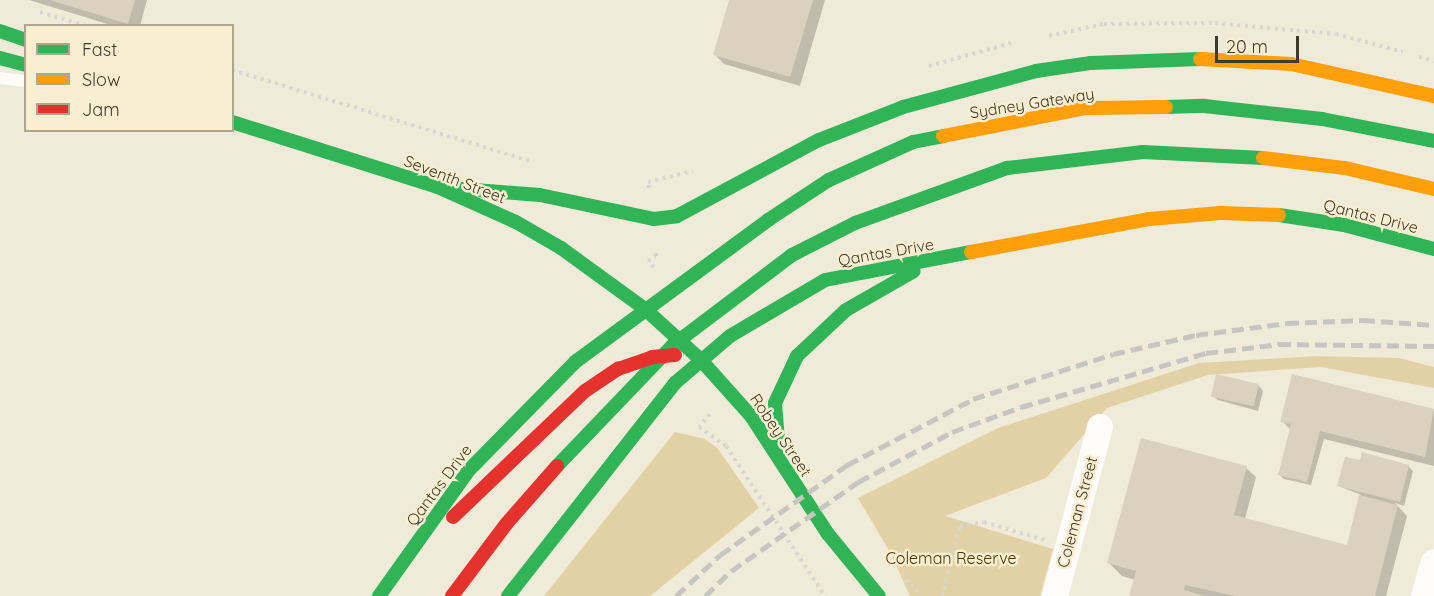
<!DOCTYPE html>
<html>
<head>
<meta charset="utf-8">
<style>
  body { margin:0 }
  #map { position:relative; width:1434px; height:596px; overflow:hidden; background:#f0ead9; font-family:Quicksand,sans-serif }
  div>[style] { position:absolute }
  .green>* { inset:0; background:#e2d1a5 }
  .shadow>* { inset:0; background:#0003 }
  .building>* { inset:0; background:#dad2be; transform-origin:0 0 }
  .path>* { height:4px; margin-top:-2px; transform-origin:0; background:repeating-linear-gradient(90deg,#d8d6d2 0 3px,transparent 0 7.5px) }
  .lane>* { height:12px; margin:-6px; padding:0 6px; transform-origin:6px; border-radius:6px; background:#fdfcf9 }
  .street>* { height:26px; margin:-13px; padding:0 13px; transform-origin:13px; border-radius:13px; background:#fdfcf9 }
  .fast>* { height:14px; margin:-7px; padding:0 7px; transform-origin:7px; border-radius:7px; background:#30b455 }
  .slow>* { height:14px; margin:-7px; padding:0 7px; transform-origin:7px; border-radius:7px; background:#ff9f0a }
  .jam>* { height:14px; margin:-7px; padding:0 7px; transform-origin:7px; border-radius:7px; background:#e5322d }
  .rail>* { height:4.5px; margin-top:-2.25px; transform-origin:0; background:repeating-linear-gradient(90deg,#c7c5c1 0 12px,transparent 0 18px) }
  span { translate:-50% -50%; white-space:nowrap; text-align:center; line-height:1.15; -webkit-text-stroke:5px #f9eed0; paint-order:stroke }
  .street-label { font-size:16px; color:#3f3a2f }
  .park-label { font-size:16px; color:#4a3800 }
  .legend { position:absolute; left:24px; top:24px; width:210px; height:108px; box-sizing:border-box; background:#f9eed0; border:2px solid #afa690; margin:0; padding:8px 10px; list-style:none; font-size:18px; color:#3f3a2f }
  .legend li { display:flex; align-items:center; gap:12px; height:30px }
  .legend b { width:30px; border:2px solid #afa690 }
  .scale { position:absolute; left:1215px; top:36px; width:84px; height:27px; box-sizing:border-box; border:3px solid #3f3a2f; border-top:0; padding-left:8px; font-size:18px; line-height:21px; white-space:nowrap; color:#3f3a2f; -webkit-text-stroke:4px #f9eed0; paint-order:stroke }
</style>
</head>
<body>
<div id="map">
  <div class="green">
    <div style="clip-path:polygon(1317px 356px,1399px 358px,1434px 367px,1434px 388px,1321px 367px,1208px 375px,1107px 408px,1046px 478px,945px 516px,1053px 549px,1040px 596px,910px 596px,890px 552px,858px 498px,998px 428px,1199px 363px)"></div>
    <div style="clip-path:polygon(675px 432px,705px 439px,718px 449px,759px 508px,650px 596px,544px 596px)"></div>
  </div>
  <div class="shadow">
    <div style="clip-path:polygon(29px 0,147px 0,140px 26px,114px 26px)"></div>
    <div style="clip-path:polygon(731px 0,825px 0,800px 86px,724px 64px,715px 55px)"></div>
    <div style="clip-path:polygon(1217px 376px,1259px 386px,1263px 391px,1258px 411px,1218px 400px,1213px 396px)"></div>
    <div style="clip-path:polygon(1293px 376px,1434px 411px,1434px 466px,1324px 439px,1311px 485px,1284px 479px,1279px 474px,1291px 430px,1282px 421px)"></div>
    <div style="clip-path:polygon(1408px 466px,1413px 471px,1404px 506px,1395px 503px,1407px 516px,1386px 596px,1131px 596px,1135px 580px,1122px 576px,1108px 562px,1246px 468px,1256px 477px,1245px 519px,1348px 547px,1361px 495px,1339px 486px)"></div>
  </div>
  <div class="building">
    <div style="clip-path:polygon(50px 0,135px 0,128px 24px)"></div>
    <div style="clip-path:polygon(729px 0,813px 0,790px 77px,713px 55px)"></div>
    <div style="left:1216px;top:374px;width:44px;height:23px;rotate:13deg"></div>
    <div style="clip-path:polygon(1292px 374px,1434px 409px,1425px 457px,1320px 431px,1307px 482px,1278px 475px,1291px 424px,1280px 422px)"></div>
    <div style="clip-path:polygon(1141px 438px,1247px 466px,1234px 515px,1347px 545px,1359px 495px,1398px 505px,1375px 596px,1235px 596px,1185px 585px,1184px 590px,1205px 596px,1129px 596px,1136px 571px,1107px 563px)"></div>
    <div style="clip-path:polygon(1362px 452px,1409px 465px,1400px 502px,1337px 486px,1345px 457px,1360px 460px)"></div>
  </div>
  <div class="path">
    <div style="left:40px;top:12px;width:48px;rotate:16.9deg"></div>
    <div style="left:1049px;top:36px;width:56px;rotate:-12.3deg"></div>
    <div style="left:1104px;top:24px;width:111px;rotate:-0.5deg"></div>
    <div style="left:1215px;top:23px;width:121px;rotate:5.2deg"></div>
    <div style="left:1336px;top:34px;width:69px;rotate:15deg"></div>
    <div style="left:1419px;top:57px;width:16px;rotate:15deg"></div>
    <div style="left:929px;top:66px;width:86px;rotate:-15.5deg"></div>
    <div style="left:232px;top:70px;width:315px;rotate:17deg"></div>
    <div style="left:649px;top:188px;width:6px;rotate:-99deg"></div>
    <div style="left:648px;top:182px;width:46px;rotate:-13.7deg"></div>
    <div style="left:654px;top:267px;width:8px;rotate:-135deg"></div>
    <div style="left:648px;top:261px;width:9px;rotate:-32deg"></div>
    <div style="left:656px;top:256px;width:7px;rotate:-74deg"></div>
    <div style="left:710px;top:414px;width:17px;rotate:130deg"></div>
    <div style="left:699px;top:427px;width:33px;rotate:35deg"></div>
    <div style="left:726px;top:446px;width:180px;rotate:56.6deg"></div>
    <div style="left:905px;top:580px;width:23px;rotate:43deg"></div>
    <div style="left:942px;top:596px;width:72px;rotate:-75.6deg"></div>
    <div style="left:960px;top:526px;width:24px;rotate:-9deg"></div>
    <div style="left:984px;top:522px;width:63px;rotate:16.7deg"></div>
  </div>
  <div class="lane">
    <div style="left:0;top:78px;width:26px;rotate:7deg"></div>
  </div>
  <div class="street">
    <div style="left:1055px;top:596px;width:175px;rotate:-75.1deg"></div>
    <div style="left:1424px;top:596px;width:35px;rotate:-74deg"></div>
  </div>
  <div class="fast">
    <div style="left:0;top:31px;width:28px;rotate:19deg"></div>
    <div style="left:0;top:58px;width:27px;rotate:15deg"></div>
    <div style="left:1166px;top:107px;width:38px;rotate:-2deg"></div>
    <div style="left:1204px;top:106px;width:119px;rotate:6.3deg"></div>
    <div style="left:1322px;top:119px;width:114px;rotate:11.1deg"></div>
    <div style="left:232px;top:122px;width:216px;rotate:17.5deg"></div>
    <div style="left:438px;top:187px;width:85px;rotate:24.2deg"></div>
    <div style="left:516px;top:222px;width:52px;rotate:30deg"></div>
    <div style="left:561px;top:248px;width:104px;rotate:36deg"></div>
    <div style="left:438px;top:187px;width:102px;rotate:4.5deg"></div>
    <div style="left:540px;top:195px;width:116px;rotate:11.9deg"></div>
    <div style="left:654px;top:219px;width:23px;rotate:-7deg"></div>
    <div style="left:677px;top:216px;width:161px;rotate:-28.2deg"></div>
    <div style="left:819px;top:140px;width:90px;rotate:-21.4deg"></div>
    <div style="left:903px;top:107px;width:138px;rotate:-15.1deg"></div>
    <div style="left:1036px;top:71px;width:56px;rotate:-8.3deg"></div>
    <div style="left:1091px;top:63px;width:109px;rotate:-2.1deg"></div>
    <div style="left:1279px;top:215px;width:66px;rotate:8.7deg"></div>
    <div style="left:1344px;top:225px;width:93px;rotate:14.9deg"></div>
    <div style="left:645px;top:309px;width:74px;rotate:42.3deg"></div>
    <div style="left:700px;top:359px;width:76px;rotate:48.2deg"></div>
    <div style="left:751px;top:416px;width:141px;rotate:56.9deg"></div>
    <div style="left:828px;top:534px;width:80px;rotate:50.6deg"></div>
    <div style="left:779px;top:452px;width:49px;rotate:-94.7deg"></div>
    <div style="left:775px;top:403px;width:52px;rotate:-64.9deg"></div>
    <div style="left:797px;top:356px;width:67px;rotate:-43.2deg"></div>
    <div style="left:846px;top:310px;width:78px;rotate:-29.8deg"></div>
    <div style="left:557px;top:466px;width:168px;rotate:-46.2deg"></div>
    <div style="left:673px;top:345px;width:149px;rotate:-37.1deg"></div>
    <div style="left:792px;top:255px;width:71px;rotate:-26.9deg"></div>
    <div style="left:855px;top:223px;width:162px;rotate:-19.9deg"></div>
    <div style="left:1007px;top:168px;width:137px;rotate:-6.7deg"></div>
    <div style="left:1143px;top:152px;width:120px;rotate:2.9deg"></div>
    <div style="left:379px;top:596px;width:155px;rotate:-54.5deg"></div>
    <div style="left:469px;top:470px;width:151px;rotate:-45.5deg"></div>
    <div style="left:575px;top:362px;width:240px;rotate:-36.3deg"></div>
    <div style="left:768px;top:220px;width:73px;rotate:-33.3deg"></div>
    <div style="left:829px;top:180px;width:92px;rotate:-24.3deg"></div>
    <div style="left:913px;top:142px;width:31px;rotate:-11deg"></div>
    <div style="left:508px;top:596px;width:271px;rotate:-51.9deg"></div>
    <div style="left:675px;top:383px;width:72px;rotate:-40.5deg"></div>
    <div style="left:730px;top:336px;width:110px;rotate:-30.5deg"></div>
    <div style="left:825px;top:280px;width:149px;rotate:-10.9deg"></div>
  </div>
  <div class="slow">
    <div style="left:1200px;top:59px;width:91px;rotate:3.1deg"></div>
    <div style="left:1291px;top:64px;width:147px;rotate:12.6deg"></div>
    <div style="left:943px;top:136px;width:146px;rotate:-11.1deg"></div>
    <div style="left:1086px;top:108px;width:80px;rotate:-0.7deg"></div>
    <div style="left:1263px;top:158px;width:83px;rotate:7deg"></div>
    <div style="left:1345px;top:168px;width:91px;rotate:13.3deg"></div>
    <div style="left:971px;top:252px;width:181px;rotate:-10.5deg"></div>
    <div style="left:1149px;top:219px;width:72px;rotate:-4.8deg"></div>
    <div style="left:1221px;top:213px;width:58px;rotate:2deg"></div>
  </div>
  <div class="jam">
    <div style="left:453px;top:517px;width:182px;rotate:-43.7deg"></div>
    <div style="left:585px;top:391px;width:40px;rotate:-34deg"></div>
    <div style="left:618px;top:369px;width:36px;rotate:-19deg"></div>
    <div style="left:652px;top:357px;width:23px;rotate:-5deg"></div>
    <div style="left:452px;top:596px;width:91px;rotate:-53deg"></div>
    <div style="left:507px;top:523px;width:76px;rotate:-48.7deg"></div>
  </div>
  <div class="rail">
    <div style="left:676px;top:596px;width:60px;rotate:-43deg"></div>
    <div style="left:720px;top:555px;width:156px;rotate:-35.3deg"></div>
    <div style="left:847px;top:465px;width:142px;rotate:-27.6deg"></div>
    <div style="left:973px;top:399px;width:147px;rotate:-17.8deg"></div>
    <div style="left:1113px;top:354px;width:85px;rotate:-12.9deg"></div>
    <div style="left:1196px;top:335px;width:92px;rotate:-7.5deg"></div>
    <div style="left:1287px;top:323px;width:76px;rotate:-2.3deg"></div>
    <div style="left:1363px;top:320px;width:71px;rotate:4deg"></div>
    <div style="left:705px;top:596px;width:36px;rotate:-44deg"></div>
    <div style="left:731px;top:571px;width:155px;rotate:-35deg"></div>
    <div style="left:858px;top:482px;width:106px;rotate:-28deg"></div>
    <div style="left:952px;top:432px;width:73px;rotate:-19.9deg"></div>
    <div style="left:1021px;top:407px;width:193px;rotate:-16.3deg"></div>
    <div style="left:1206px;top:353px;width:74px;rotate:-7deg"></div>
    <div style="left:1279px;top:344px;width:155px;rotate:0.7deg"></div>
  </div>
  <div class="street-label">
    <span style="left:1032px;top:103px;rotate:-9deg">Sydney Gateway</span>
    <span style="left:455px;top:179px;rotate:21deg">Seventh Street</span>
    <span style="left:1371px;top:216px;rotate:14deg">Qantas Drive</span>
    <span style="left:886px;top:252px;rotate:-10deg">Qantas Drive</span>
    <span style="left:781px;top:435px;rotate:56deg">Robey Street</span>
    <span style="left:439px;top:485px;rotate:-53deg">Qantas Drive</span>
    <span style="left:1077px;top:512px;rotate:-75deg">Coleman Street</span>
  </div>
  <div class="park-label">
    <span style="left:951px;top:558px">Coleman Reserve</span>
  </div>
  <ul class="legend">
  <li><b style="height:8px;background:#30b455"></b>Fast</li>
  <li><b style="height:8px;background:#ff9f0a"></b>Slow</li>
  <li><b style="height:8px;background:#e5322d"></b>Jam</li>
  </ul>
  <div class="scale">20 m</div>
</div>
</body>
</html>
